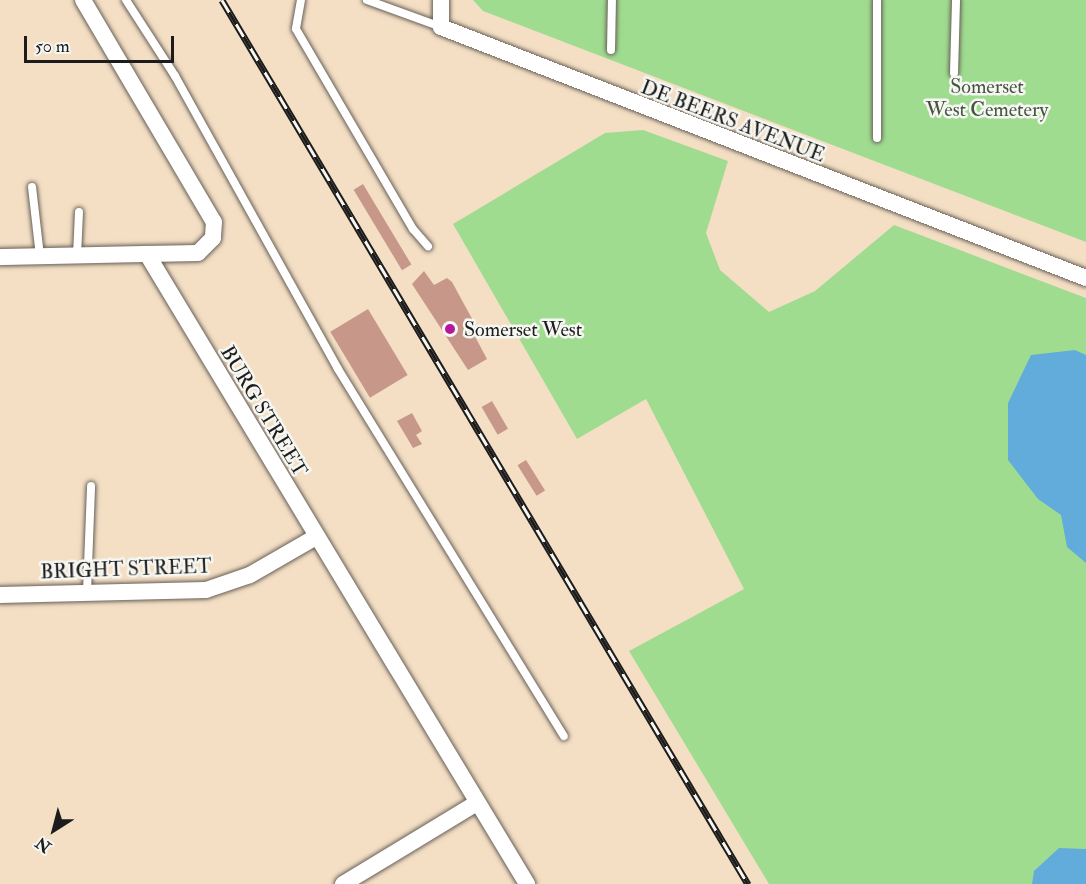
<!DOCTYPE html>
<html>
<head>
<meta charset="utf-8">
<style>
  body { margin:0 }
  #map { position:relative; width:1086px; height:884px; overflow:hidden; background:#f4dfc5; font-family:"IM FELL Double Pica",serif }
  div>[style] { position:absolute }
  .green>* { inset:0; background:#a0dc90 }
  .water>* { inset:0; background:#61acda }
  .building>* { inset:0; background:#c79889; transform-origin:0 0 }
  .roads { filter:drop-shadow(0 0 2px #686057) drop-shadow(0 0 2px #686057) }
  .lane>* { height:8px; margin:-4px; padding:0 4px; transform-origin:4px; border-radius:4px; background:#fff }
  .street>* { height:16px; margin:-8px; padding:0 8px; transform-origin:8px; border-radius:8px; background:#fff }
  .rail>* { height:7px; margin-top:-3.5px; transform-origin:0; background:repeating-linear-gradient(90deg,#f6f6f2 0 14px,#1c1c1c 0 28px); box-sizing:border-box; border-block:2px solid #1c1c1c }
  .dots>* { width:16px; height:16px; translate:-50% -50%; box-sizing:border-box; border:3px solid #f6f6f2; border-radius:50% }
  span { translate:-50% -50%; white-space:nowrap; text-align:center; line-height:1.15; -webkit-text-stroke:5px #f6f6f2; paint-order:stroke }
  .park-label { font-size:20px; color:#44563f }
  .street-label { font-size:20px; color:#1c1c1c }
  .poi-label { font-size:20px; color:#1c1c1c }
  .left { translate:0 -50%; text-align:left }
  .north { position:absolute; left:24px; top:800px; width:60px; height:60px; -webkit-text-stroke:4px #f6f6f2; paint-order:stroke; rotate:216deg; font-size:16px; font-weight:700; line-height:24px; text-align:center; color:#1c1c1c }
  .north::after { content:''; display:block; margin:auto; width:21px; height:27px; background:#1c1c1c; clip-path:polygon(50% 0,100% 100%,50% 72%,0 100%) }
  .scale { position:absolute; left:24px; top:36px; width:150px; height:27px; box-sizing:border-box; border:3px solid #1c1c1c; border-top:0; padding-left:8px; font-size:18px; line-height:21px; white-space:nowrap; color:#1c1c1c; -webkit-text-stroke:4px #f6f6f2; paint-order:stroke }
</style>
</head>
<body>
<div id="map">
  <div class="green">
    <div style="clip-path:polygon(473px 0,1086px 0,1086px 242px,483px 11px)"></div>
    <div style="clip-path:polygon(643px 130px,728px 161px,706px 233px,720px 270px,769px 312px,815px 291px,894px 225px,1086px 298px,1086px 884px,769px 884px,629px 651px,744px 589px,646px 399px,577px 439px,453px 224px,605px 133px)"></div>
  </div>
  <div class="water">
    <div style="clip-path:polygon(1075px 350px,1086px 355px,1086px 563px,1067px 547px,1061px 515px,1038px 499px,1008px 460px,1008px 403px,1031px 355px)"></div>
    <div style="clip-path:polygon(1059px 848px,1086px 849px,1086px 884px,1032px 884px,1034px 871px)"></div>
  </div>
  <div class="building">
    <div style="left:363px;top:184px;width:94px;height:11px;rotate:59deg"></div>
    <div style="clip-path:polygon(424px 271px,434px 285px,447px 278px,452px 282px,476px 326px,471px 329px,487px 359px,468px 370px,412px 284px)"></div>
    <div style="left:368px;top:309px;width:77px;height:44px;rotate:59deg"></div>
    <div style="left:492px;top:401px;width:32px;height:12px;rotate:60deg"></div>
    <div style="clip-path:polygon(412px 413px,422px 431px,416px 435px,422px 444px,413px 448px,397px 421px)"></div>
    <div style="left:526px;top:460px;width:36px;height:10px;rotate:58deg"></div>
  </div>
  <div class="roads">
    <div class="lane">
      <div style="left:126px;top:0;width:90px;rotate:57.2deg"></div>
      <div style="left:175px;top:76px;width:335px;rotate:60.9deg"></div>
      <div style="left:338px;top:369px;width:431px;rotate:58.4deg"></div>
      <div style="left:301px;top:0;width:29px;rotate:100deg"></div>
      <div style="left:296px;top:29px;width:232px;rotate:59.7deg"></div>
      <div style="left:413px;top:229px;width:23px;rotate:49deg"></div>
      <div style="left:367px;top:0;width:79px;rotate:20deg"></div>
      <div style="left:611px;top:50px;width:50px;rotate:-88.9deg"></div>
      <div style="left:954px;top:73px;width:73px;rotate:-88.4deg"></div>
      <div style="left:877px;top:138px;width:138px;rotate:-90deg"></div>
      <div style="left:32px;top:187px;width:69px;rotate:83.4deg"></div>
      <div style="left:77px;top:256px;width:44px;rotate:-87.4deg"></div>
      <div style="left:87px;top:592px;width:106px;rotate:-87.8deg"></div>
    </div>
    <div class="street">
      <div style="left:83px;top:0;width:258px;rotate:59.5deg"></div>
      <div style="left:214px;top:222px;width:16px;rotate:94deg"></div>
      <div style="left:213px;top:238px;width:21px;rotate:135deg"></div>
      <div style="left:198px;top:253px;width:51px;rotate:178.9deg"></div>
      <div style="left:147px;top:254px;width:736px;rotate:58.9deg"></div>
      <div style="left:441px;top:0;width:27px;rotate:90deg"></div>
      <div style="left:441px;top:27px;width:692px;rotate:21.26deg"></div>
      <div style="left:0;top:257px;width:147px;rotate:-1.2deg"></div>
      <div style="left:0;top:595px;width:206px;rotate:-1.4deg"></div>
      <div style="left:206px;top:590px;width:46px;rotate:-18.8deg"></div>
      <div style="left:250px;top:575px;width:74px;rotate:-30deg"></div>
      <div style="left:343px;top:884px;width:157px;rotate:-31.2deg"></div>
    </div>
  </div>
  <div class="rail">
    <div style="left:222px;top:0;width:1029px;rotate:59.25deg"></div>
  </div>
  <div class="dots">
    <div style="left:450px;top:329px;background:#b5179e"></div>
  </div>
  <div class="park-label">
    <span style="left:987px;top:98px">Somerset<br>West Cemetery</span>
  </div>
  <div class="street-label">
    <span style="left:733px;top:121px;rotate:21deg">DE BEERS AVENUE</span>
    <span style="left:264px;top:411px;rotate:59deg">BURG STREET</span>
    <span style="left:126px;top:569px;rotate:-2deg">BRIGHT STREET</span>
  </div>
  <div class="poi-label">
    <span class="left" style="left:464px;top:329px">Somerset West</span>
  </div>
  <div class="north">N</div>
  <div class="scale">50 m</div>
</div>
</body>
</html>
